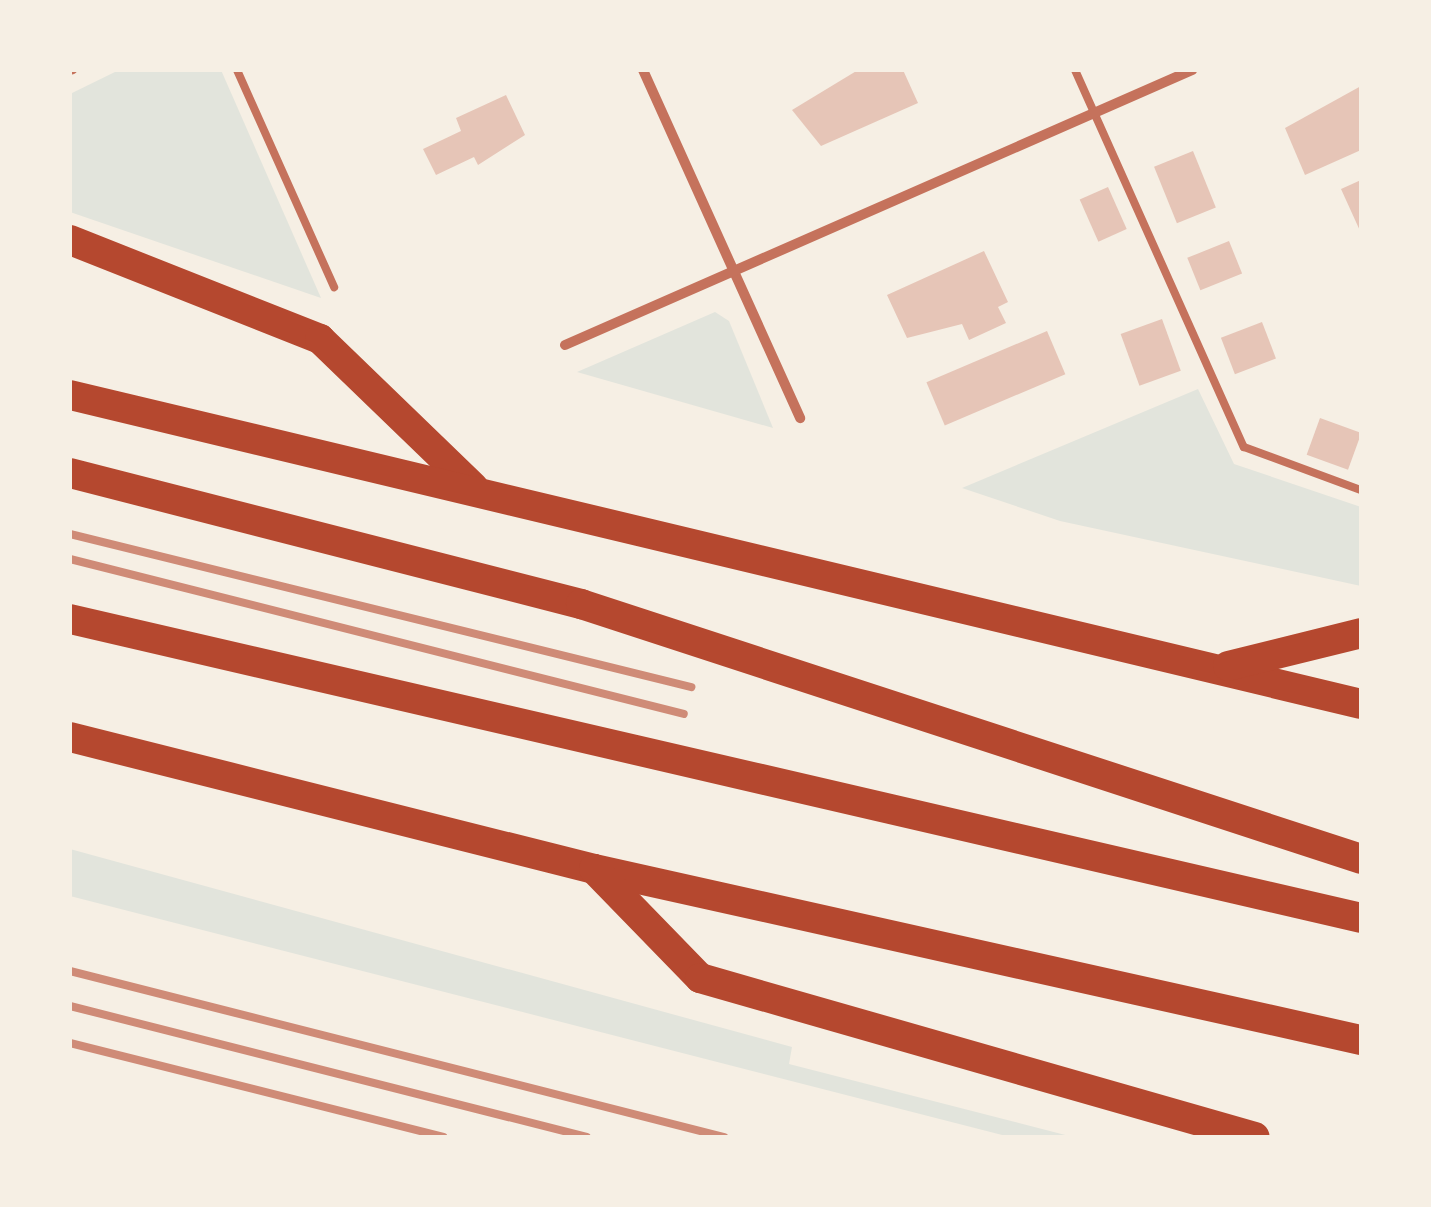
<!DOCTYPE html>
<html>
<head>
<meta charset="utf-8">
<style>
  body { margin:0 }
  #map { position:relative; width:1431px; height:1207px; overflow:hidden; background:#f6efe4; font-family:Arial,sans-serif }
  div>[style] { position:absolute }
  .green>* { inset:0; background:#e2e4dc }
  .building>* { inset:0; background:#e6c5b7; transform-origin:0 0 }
  .service>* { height:8px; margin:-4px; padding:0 4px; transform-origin:4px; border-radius:4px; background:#c5725c }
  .minor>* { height:10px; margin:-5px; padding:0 5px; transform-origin:5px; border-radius:5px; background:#c5725c }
  .motorway>* { height:30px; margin:-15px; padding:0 15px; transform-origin:15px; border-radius:15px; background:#b5482f }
  .rail>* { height:8px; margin:-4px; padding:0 4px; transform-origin:4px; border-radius:4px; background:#cf8b77 }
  span { translate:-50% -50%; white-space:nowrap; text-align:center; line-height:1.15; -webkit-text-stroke:8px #f6efe4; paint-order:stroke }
  .frame { position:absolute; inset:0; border:72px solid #f6efe4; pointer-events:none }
</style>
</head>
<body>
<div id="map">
  <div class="green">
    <div style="clip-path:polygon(119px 70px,221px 70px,321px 298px,70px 212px,70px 94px)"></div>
    <div style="clip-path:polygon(715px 312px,729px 321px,773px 428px,577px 372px)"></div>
    <div style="clip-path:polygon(1198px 389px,1234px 464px,1361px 507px,1361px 586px,1060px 521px,962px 488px)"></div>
    <div style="clip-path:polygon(70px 849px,792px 1047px,789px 1064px,1073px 1137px,1010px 1137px,70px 896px)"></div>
  </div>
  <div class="building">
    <div style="clip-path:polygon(858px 70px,903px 70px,918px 103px,821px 146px,792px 110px)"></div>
    <div style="clip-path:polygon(1361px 86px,1361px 150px,1305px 175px,1285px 128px)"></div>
    <div style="clip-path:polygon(506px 95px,525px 135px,478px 165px,474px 157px,436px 175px,423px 149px,461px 131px,456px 118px)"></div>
    <div style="left:1193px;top:151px;width:61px;height:42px;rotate:68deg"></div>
    <div style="clip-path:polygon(1361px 180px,1361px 233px,1341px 189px)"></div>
    <div style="left:1108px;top:187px;width:46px;height:31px;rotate:66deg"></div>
    <div style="left:1229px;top:241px;width:35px;height:45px;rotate:68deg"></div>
    <div style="clip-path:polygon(984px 251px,1008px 302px,998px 307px,1006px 323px,969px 340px,962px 324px,907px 338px,887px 295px)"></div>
    <div style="left:1162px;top:319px;width:55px;height:44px;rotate:70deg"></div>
    <div style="left:1262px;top:322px;width:39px;height:44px;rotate:69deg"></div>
    <div style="left:1047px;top:331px;width:47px;height:131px;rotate:67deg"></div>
    <div style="left:1320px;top:418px;width:44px;height:39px;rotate:20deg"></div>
  </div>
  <div class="service">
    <div style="left:237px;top:70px;width:238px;rotate:65.9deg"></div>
    <div style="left:1075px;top:70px;width:413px;rotate:65.9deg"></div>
    <div style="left:1244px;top:447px;width:125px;rotate:20.2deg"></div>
    <div style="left:70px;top:71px;width:3px;rotate:-18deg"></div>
  </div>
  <div class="minor">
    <div style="left:643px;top:70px;width:382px;rotate:65.7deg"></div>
    <div style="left:565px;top:345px;width:685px;rotate:-23.68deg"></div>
  </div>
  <div class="motorway">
    <div style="left:70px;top:240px;width:269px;rotate:21.6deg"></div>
    <div style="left:320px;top:339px;width:213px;rotate:44deg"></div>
    <div style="left:70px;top:395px;width:1327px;rotate:13.46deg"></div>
    <div style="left:70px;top:473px;width:528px;rotate:14.38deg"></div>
    <div style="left:581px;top:604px;width:821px;rotate:18.1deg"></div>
    <div style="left:70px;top:619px;width:1325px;rotate:13.04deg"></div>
    <div style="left:1228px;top:666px;width:137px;rotate:-13.9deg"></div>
    <div style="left:70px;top:737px;width:540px;rotate:14.14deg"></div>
    <div style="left:594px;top:869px;width:786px;rotate:12.57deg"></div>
    <div style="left:594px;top:869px;width:152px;rotate:45.8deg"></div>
    <div style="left:700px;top:978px;width:577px;rotate:15.99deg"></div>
  </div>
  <div class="rail">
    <div style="left:70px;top:534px;width:640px;rotate:13.84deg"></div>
    <div style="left:70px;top:559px;width:633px;rotate:14.17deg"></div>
    <div style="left:70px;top:971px;width:675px;rotate:14.24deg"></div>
    <div style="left:70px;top:1006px;width:533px;rotate:14.22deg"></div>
    <div style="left:70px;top:1043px;width:385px;rotate:14.1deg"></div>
  </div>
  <div class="frame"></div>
</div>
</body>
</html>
